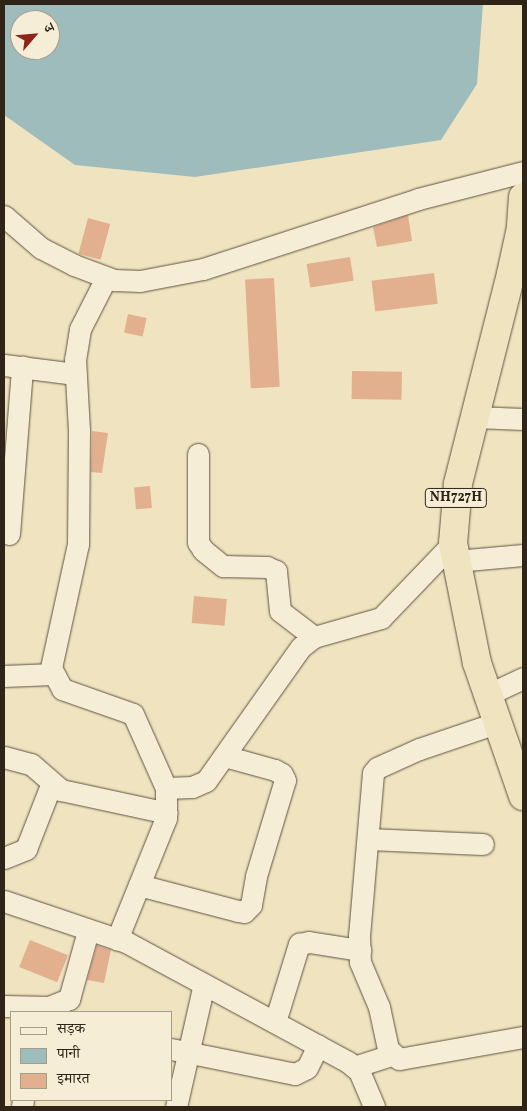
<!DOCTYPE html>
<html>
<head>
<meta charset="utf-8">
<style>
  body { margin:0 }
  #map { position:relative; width:527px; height:1111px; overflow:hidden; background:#f0e4c0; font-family:Vollkorn,"Noto Serif Devanagari",serif }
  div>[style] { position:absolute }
  .water>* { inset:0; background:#9fbcbc }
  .building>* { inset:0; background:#e2b08f; transform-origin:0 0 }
  .roads { filter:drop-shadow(0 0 1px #605341) drop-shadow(0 0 1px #605341) }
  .minor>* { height:21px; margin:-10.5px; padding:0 10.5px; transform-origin:10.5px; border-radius:10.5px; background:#f5edd6 }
  .highway>* { height:28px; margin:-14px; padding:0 14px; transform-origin:14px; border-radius:14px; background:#f0e4c0 }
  span { translate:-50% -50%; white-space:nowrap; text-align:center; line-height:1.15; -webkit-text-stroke:5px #f5edd6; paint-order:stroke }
  .shield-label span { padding:1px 4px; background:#f5edd6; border:1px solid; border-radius:4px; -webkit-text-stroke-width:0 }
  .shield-label { font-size:14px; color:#302317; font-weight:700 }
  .frame { position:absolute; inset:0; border:5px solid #302317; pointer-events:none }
  .legend { position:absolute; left:10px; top:1011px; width:162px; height:90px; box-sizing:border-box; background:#f5edd6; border:1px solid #a69c8a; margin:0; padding:6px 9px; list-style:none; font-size:15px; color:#302317 }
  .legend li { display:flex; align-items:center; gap:10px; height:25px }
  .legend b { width:25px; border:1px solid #a69c8a }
  .north { position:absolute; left:10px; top:10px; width:50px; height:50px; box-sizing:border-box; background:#f5edd6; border:1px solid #a69c8a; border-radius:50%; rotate:63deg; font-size:14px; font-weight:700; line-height:20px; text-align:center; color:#302317 }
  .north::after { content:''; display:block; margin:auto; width:18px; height:22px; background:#8f2418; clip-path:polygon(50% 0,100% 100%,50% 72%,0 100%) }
</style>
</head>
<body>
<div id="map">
  <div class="water">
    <div style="clip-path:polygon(evenodd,4px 4px,483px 4px,477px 84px,441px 140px,195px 177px,75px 165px,4px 115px,4px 4px,20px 20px,50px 20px,50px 50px,20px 50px,20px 20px)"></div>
  </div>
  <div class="building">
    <div style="clip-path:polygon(408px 215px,412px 241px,377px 247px,373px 227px)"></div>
    <div style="left:88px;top:218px;width:23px;height:37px;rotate:15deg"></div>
    <div style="left:350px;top:257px;width:24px;height:44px;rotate:81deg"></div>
    <div style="left:434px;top:273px;width:31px;height:63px;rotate:83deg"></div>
    <div style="left:274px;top:278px;width:109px;height:29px;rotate:87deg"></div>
    <div style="left:128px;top:314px;width:19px;height:19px;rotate:12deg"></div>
    <div style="left:352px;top:371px;width:50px;height:28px;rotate:1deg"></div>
    <div style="clip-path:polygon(92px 431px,108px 433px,102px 473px,91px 472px)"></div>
    <div style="left:150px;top:486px;width:22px;height:16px;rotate:85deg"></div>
    <div style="left:194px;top:596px;width:33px;height:27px;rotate:5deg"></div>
    <div style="left:30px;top:940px;width:41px;height:29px;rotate:22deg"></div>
    <div style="clip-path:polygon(97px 945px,111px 950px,104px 983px,87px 980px)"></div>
  </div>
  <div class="roads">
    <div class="minor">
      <div style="left:4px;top:216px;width:49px;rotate:40.9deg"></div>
      <div style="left:41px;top:248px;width:37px;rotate:27deg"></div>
      <div style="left:74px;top:265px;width:43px;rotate:20.6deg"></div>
      <div style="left:114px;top:280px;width:26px;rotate:2deg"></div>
      <div style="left:140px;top:281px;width:64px;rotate:-10.8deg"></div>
      <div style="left:203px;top:269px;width:226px;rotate:-18deg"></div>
      <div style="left:418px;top:199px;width:108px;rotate:-14.4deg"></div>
      <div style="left:106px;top:278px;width:57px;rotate:117deg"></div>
      <div style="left:80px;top:329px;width:30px;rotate:99deg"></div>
      <div style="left:75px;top:359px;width:72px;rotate:86.8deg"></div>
      <div style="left:79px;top:431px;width:113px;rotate:90.5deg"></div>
      <div style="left:78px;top:544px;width:127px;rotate:102.3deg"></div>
      <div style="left:51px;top:668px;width:24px;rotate:62deg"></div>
      <div style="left:62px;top:689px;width:75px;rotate:19.4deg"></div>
      <div style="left:133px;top:714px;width:81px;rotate:66deg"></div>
      <div style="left:166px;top:788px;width:30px;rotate:90deg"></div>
      <div style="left:166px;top:818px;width:131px;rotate:112deg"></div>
      <div style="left:4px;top:365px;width:72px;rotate:7.2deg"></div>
      <div style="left:475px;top:417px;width:48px;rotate:2.4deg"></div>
      <div style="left:198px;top:454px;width:88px;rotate:90deg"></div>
      <div style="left:198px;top:542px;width:9px;rotate:58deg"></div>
      <div style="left:203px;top:550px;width:26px;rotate:39deg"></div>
      <div style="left:223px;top:566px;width:44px;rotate:1.3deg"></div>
      <div style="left:267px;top:567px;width:10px;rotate:24deg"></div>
      <div style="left:276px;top:571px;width:40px;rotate:84.3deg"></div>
      <div style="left:280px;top:611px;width:43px;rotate:37.4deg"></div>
      <div style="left:9px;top:534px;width:168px;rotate:-85.5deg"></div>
      <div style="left:456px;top:561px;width:67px;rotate:-5.1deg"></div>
      <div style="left:4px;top:676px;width:49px;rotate:-2.3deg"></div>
      <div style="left:487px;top:695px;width:40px;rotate:-25deg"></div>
      <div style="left:496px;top:723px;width:81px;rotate:161.3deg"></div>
      <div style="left:419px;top:749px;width:46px;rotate:155.7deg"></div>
      <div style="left:377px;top:768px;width:6px;rotate:129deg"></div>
      <div style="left:373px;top:773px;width:163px;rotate:94.9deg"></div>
      <div style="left:359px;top:935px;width:27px;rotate:88deg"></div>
      <div style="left:360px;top:962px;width:49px;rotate:67.1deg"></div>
      <div style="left:379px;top:1007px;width:43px;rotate:77.9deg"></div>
      <div style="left:388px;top:1049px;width:15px;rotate:42deg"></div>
      <div style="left:399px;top:1059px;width:126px;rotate:-10.1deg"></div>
      <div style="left:4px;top:757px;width:28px;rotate:15deg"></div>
      <div style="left:31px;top:764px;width:40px;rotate:41deg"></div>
      <div style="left:61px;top:790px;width:108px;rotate:12.2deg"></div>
      <div style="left:166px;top:788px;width:26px;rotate:-2deg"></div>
      <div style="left:192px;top:787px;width:15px;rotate:-23deg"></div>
      <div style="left:206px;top:781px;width:164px;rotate:-54.7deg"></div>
      <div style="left:301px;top:647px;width:16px;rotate:-38deg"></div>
      <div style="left:314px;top:637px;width:70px;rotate:-15.8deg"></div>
      <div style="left:381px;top:618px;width:104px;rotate:-46.2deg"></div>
      <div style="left:368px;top:839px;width:115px;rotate:2.5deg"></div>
      <div style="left:4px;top:858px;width:24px;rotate:-22deg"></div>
      <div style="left:26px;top:849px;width:69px;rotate:-68.7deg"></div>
      <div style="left:139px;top:885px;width:102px;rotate:14.7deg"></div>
      <div style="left:238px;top:911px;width:6px;rotate:9deg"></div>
      <div style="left:244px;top:912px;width:10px;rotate:-45deg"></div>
      <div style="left:251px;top:905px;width:29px;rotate:-80deg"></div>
      <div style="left:256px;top:876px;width:100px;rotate:-73.2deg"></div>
      <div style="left:285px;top:780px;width:7px;rotate:-117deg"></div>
      <div style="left:282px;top:774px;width:8px;rotate:-150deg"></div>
      <div style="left:275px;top:770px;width:52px;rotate:-164.4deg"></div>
      <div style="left:4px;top:901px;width:129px;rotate:18.6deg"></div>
      <div style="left:126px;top:942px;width:252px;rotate:28.4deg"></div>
      <div style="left:348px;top:1062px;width:14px;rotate:39deg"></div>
      <div style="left:359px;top:1071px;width:39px;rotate:67deg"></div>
      <div style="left:4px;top:1006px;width:45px;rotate:1.3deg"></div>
      <div style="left:49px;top:1007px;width:22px;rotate:-22deg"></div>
      <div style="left:69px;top:999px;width:71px;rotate:-74.4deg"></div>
      <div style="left:275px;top:1022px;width:82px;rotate:-72.9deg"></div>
      <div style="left:299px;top:944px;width:10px;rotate:-11deg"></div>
      <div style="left:309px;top:942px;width:52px;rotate:8.9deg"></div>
      <div style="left:171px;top:1049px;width:126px;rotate:11.4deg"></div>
      <div style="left:295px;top:1074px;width:13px;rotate:-27deg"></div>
      <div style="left:307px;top:1068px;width:25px;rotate:-64deg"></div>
      <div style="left:354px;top:1067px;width:40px;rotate:-18deg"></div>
      <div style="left:22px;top:1107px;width:7px;rotate:-82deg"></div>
      <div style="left:176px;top:1107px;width:126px;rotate:-77.2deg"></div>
    </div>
    <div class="highway">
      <div style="left:523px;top:197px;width:31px;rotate:94deg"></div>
      <div style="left:521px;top:228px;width:47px;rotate:102.3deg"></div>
      <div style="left:511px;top:274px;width:217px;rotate:104.2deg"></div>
      <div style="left:458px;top:484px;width:59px;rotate:94.8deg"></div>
      <div style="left:453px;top:543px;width:122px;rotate:78.7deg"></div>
      <div style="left:477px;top:663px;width:141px;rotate:70.9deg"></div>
    </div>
  </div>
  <div class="shield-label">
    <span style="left:456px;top:498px">NH727H</span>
  </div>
  <div class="frame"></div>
  <ul class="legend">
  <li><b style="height:6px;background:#f5edd6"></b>सड़क</li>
  <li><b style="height:14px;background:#9fbcbc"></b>पानी</li>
  <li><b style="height:14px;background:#e2b08f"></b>इमारत</li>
  </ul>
  <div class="north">उ</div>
</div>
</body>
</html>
